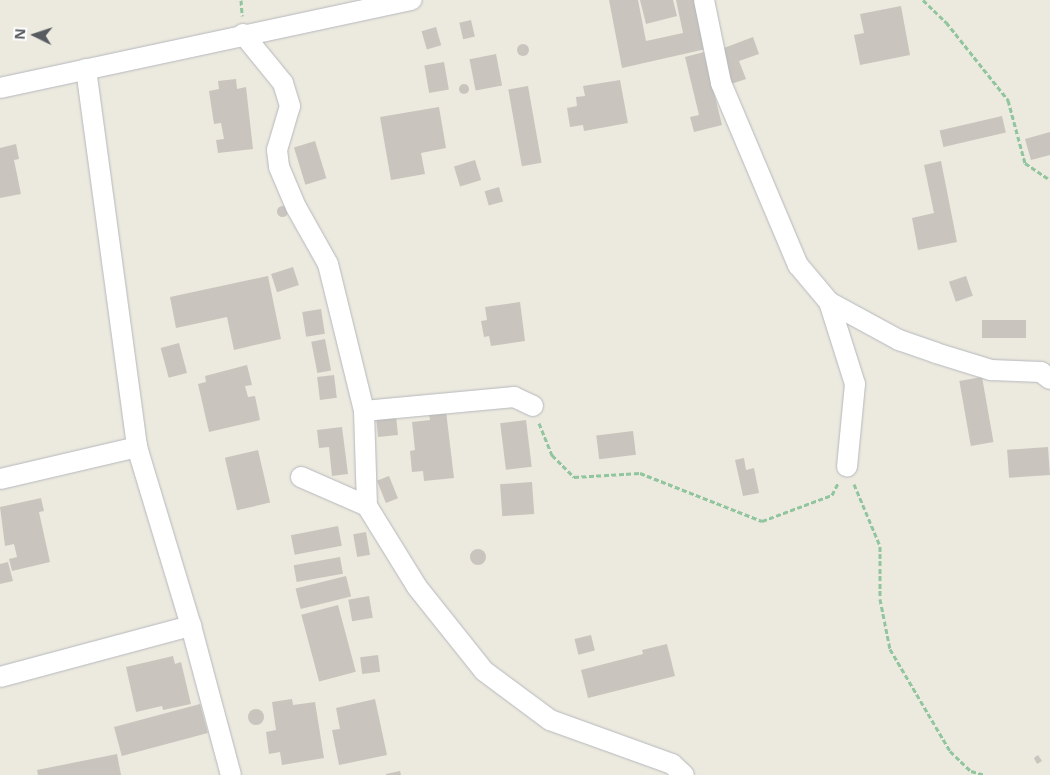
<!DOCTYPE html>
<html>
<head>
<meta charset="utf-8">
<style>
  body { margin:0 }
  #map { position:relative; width:1050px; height:775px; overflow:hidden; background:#ece9de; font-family:"Open Sans",sans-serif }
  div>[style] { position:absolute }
  .building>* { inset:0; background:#c9c5be; transform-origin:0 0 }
  .round { border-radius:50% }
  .path>* { height:3px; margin-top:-1.5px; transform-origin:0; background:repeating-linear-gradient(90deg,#90c59e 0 5px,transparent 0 7.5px) }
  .roads { filter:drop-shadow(0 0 1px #b5b8bd) drop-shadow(0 0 1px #b5b8bd) }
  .minor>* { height:20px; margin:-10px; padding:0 10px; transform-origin:10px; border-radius:10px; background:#fff }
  span { translate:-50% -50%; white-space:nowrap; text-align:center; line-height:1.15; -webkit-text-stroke:4px #fff; paint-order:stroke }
  .north { position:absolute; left:10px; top:10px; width:50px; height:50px; -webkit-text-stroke:4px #fff; paint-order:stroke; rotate:274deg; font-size:14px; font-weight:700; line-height:20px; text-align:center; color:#585c61 }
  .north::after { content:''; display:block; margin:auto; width:18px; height:22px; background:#585c61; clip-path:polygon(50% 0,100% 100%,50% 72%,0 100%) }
</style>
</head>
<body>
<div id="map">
  <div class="building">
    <div style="clip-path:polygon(609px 0,638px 0,646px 41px,683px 33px,676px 0,697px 0,706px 49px,622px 68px)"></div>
    <div style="clip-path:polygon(640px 0,673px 0,677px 16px,646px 24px)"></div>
    <div style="clip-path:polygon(901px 6px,910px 55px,860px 65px,854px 35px,864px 33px,860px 14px)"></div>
    <div style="left:471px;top:20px;width:17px;height:12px;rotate:77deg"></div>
    <div style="left:436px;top:27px;width:19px;height:15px;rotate:74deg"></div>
    <div style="clip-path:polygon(753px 37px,759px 54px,739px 61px,746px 79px,728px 85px,716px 51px)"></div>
    <div class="round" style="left:517px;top:44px;width:12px;height:12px"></div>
    <div style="clip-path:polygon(704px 52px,722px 125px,694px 132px,690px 117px,699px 115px,685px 57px)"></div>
    <div style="left:496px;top:54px;width:32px;height:27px;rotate:79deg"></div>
    <div style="left:444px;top:62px;width:28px;height:20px;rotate:80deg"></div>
    <div style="clip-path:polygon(236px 79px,237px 89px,246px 87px,253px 149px,218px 153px,216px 140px,224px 139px,221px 123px,214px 124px,209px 91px,219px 89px,218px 81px)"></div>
    <div style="clip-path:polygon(620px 80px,628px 123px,584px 131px,583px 125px,570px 127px,567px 108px,577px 106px,576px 97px,585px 96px,583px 86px)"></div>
    <div class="round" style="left:459px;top:84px;width:10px;height:10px"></div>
    <div style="left:528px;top:86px;width:78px;height:20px;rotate:80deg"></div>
    <div style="clip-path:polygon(439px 107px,446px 148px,421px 153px,425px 174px,391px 180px,380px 117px)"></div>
    <div style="left:1002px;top:116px;width:17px;height:64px;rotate:77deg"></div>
    <div style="clip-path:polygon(1050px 132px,1050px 155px,1031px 160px,1025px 139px)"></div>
    <div style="left:315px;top:141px;width:39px;height:22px;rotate:73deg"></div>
    <div style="clip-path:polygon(16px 144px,19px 159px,14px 160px,21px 194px,0 198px,0 148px)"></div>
    <div style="left:475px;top:160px;width:21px;height:22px;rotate:73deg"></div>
    <div style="clip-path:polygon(941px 161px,957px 242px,918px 250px,912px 218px,934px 213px,924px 165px)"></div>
    <div style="left:499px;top:187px;width:15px;height:15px;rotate:74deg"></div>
    <div class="round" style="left:276.5px;top:205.5px;width:11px;height:11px"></div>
    <div style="left:293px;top:267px;width:19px;height:23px;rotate:72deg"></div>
    <div style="clip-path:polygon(268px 276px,281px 339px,234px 350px,227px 317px,176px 328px,170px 297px)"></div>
    <div style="left:966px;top:276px;width:21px;height:18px;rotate:71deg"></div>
    <div style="clip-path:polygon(520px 302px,525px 341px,491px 346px,489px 336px,484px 337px,481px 321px,487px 320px,485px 307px)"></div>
    <div style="left:321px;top:309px;width:25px;height:19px;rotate:81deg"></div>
    <div style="left:1026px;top:320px;width:18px;height:44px;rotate:90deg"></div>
    <div style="left:325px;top:339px;width:32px;height:14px;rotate:79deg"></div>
    <div style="left:179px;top:343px;width:31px;height:19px;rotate:75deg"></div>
    <div style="clip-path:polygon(247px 365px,252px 385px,245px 386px,248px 397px,255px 396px,260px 420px,209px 432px,198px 384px,206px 382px,205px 376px)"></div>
    <div style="left:334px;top:375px;width:23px;height:17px;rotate:83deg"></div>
    <div style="left:982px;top:377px;width:66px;height:23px;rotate:80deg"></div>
    <div style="clip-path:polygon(446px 411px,454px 478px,424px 481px,423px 471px,412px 472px,410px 451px,415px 450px,412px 422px,430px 420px,429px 413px)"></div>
    <div style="left:396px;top:416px;width:19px;height:20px;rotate:84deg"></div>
    <div style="left:526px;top:420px;width:47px;height:26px;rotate:83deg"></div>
    <div style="clip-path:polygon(342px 427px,348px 474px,332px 476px,329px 447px,319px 448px,317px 430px)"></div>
    <div style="left:633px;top:431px;width:24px;height:37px;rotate:83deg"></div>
    <div style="left:1048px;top:447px;width:28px;height:41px;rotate:86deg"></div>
    <div style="left:258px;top:450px;width:54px;height:34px;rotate:77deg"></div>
    <div style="clip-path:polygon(744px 458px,746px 470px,754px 468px,759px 493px,743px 496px,735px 460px)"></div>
    <div style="left:389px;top:476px;width:24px;height:13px;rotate:68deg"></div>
    <div style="left:532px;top:482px;width:32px;height:32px;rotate:86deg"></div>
    <div style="clip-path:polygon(41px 498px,44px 511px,39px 512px,50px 562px,12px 571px,9px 559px,17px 557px,14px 544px,5px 546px,0 507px)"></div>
    <div style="left:338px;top:526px;width:20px;height:48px;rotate:79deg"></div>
    <div style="left:366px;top:532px;width:23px;height:13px;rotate:80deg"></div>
    <div class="round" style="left:470px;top:549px;width:16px;height:16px"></div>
    <div style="left:340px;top:557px;width:17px;height:47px;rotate:80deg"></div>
    <div style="clip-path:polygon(8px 562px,13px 581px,0 584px,0 564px)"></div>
    <div style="left:346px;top:576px;width:21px;height:52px;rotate:76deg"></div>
    <div style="left:369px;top:596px;width:22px;height:21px;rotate:80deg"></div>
    <div style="left:338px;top:605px;width:69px;height:38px;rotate:75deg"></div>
    <div style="left:591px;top:635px;width:16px;height:17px;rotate:76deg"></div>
    <div style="clip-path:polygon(667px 644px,675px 676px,588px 698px,581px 670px,643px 654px,642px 650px)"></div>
    <div style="left:378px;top:655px;width:17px;height:18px;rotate:83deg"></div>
    <div style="clip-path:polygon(173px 656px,175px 664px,181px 662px,191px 704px,163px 710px,162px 706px,136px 712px,126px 667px)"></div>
    <div style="clip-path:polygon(292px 699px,293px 705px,315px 702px,324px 758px,282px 765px,280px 752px,269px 754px,266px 732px,276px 730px,272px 702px)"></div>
    <div style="clip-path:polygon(375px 699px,387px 755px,339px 765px,332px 730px,340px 729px,336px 708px)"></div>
    <div style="left:200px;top:704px;width:30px;height:89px;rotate:75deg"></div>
    <div class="round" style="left:248px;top:709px;width:16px;height:16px"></div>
    <div style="clip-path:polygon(117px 754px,121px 775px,38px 775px,37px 770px)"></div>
    <div style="clip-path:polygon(1038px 755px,1042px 761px,1037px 764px,1034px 758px)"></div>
    <div style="clip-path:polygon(400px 771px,401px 775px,386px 775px,386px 774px)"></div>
  </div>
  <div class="path">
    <div style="left:241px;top:0;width:16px;rotate:86deg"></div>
    <div style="left:923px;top:0;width:32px;rotate:44deg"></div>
    <div style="left:946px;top:22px;width:100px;rotate:51.5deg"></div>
    <div style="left:1008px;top:100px;width:65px;rotate:74.9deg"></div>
    <div style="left:1025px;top:163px;width:30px;rotate:34deg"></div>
    <div style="left:539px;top:423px;width:35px;rotate:68deg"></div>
    <div style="left:552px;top:455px;width:31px;rotate:45deg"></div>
    <div style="left:574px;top:477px;width:66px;rotate:-3.5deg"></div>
    <div style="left:640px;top:473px;width:131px;rotate:21.5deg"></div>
    <div style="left:762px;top:521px;width:75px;rotate:-20.4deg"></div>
    <div style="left:832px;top:495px;width:13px;rotate:-63deg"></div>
    <div style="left:854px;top:484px;width:67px;rotate:67.2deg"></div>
    <div style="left:880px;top:546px;width:53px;rotate:90deg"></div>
    <div style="left:880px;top:599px;width:51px;rotate:78.7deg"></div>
    <div style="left:890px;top:649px;width:118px;rotate:59.5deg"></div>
    <div style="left:950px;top:751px;width:29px;rotate:44deg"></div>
    <div style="left:971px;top:771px;width:15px;rotate:16deg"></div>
  </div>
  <div class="roads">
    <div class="minor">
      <div style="left:704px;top:0;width:85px;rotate:78.4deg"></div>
      <div style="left:721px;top:83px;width:198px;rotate:67.1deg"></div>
      <div style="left:798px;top:265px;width:48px;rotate:50deg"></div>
      <div style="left:829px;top:302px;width:86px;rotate:72.4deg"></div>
      <div style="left:855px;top:384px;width:83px;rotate:95.5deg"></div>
      <div style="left:243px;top:34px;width:63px;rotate:50.8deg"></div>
      <div style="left:283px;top:83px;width:24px;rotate:73deg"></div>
      <div style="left:290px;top:106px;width:46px;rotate:106.5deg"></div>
      <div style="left:277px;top:150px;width:17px;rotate:83deg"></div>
      <div style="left:279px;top:167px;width:43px;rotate:67deg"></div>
      <div style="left:296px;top:207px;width:65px;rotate:60.7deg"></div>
      <div style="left:328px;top:264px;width:151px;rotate:76.2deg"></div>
      <div style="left:364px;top:411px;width:95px;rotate:88.2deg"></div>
      <div style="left:86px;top:69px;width:381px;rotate:82.3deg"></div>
      <div style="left:137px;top:447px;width:187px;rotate:73.2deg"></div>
      <div style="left:191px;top:626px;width:154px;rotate:75deg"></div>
      <div style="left:0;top:88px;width:421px;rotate:-12.1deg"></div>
      <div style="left:829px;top:302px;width:80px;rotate:28.5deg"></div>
      <div style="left:899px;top:340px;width:39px;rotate:19deg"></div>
      <div style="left:936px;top:353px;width:58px;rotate:17.2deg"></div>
      <div style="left:991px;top:370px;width:50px;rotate:2.3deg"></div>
      <div style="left:1041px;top:372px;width:11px;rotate:38deg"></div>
      <div style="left:364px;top:411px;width:151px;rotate:-5.3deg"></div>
      <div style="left:514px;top:397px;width:21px;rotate:25deg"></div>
      <div style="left:301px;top:477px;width:72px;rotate:23.7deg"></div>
      <div style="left:367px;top:506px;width:95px;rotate:58.3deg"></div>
      <div style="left:417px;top:587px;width:107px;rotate:51.4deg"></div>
      <div style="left:484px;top:671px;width:82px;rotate:36.6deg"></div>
      <div style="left:550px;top:720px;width:130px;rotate:19.8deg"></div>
      <div style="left:672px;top:764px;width:16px;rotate:43deg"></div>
      <div style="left:0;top:479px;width:141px;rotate:-13.1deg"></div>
      <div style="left:0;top:677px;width:198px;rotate:-15deg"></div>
    </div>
  </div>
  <div class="north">N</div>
</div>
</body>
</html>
